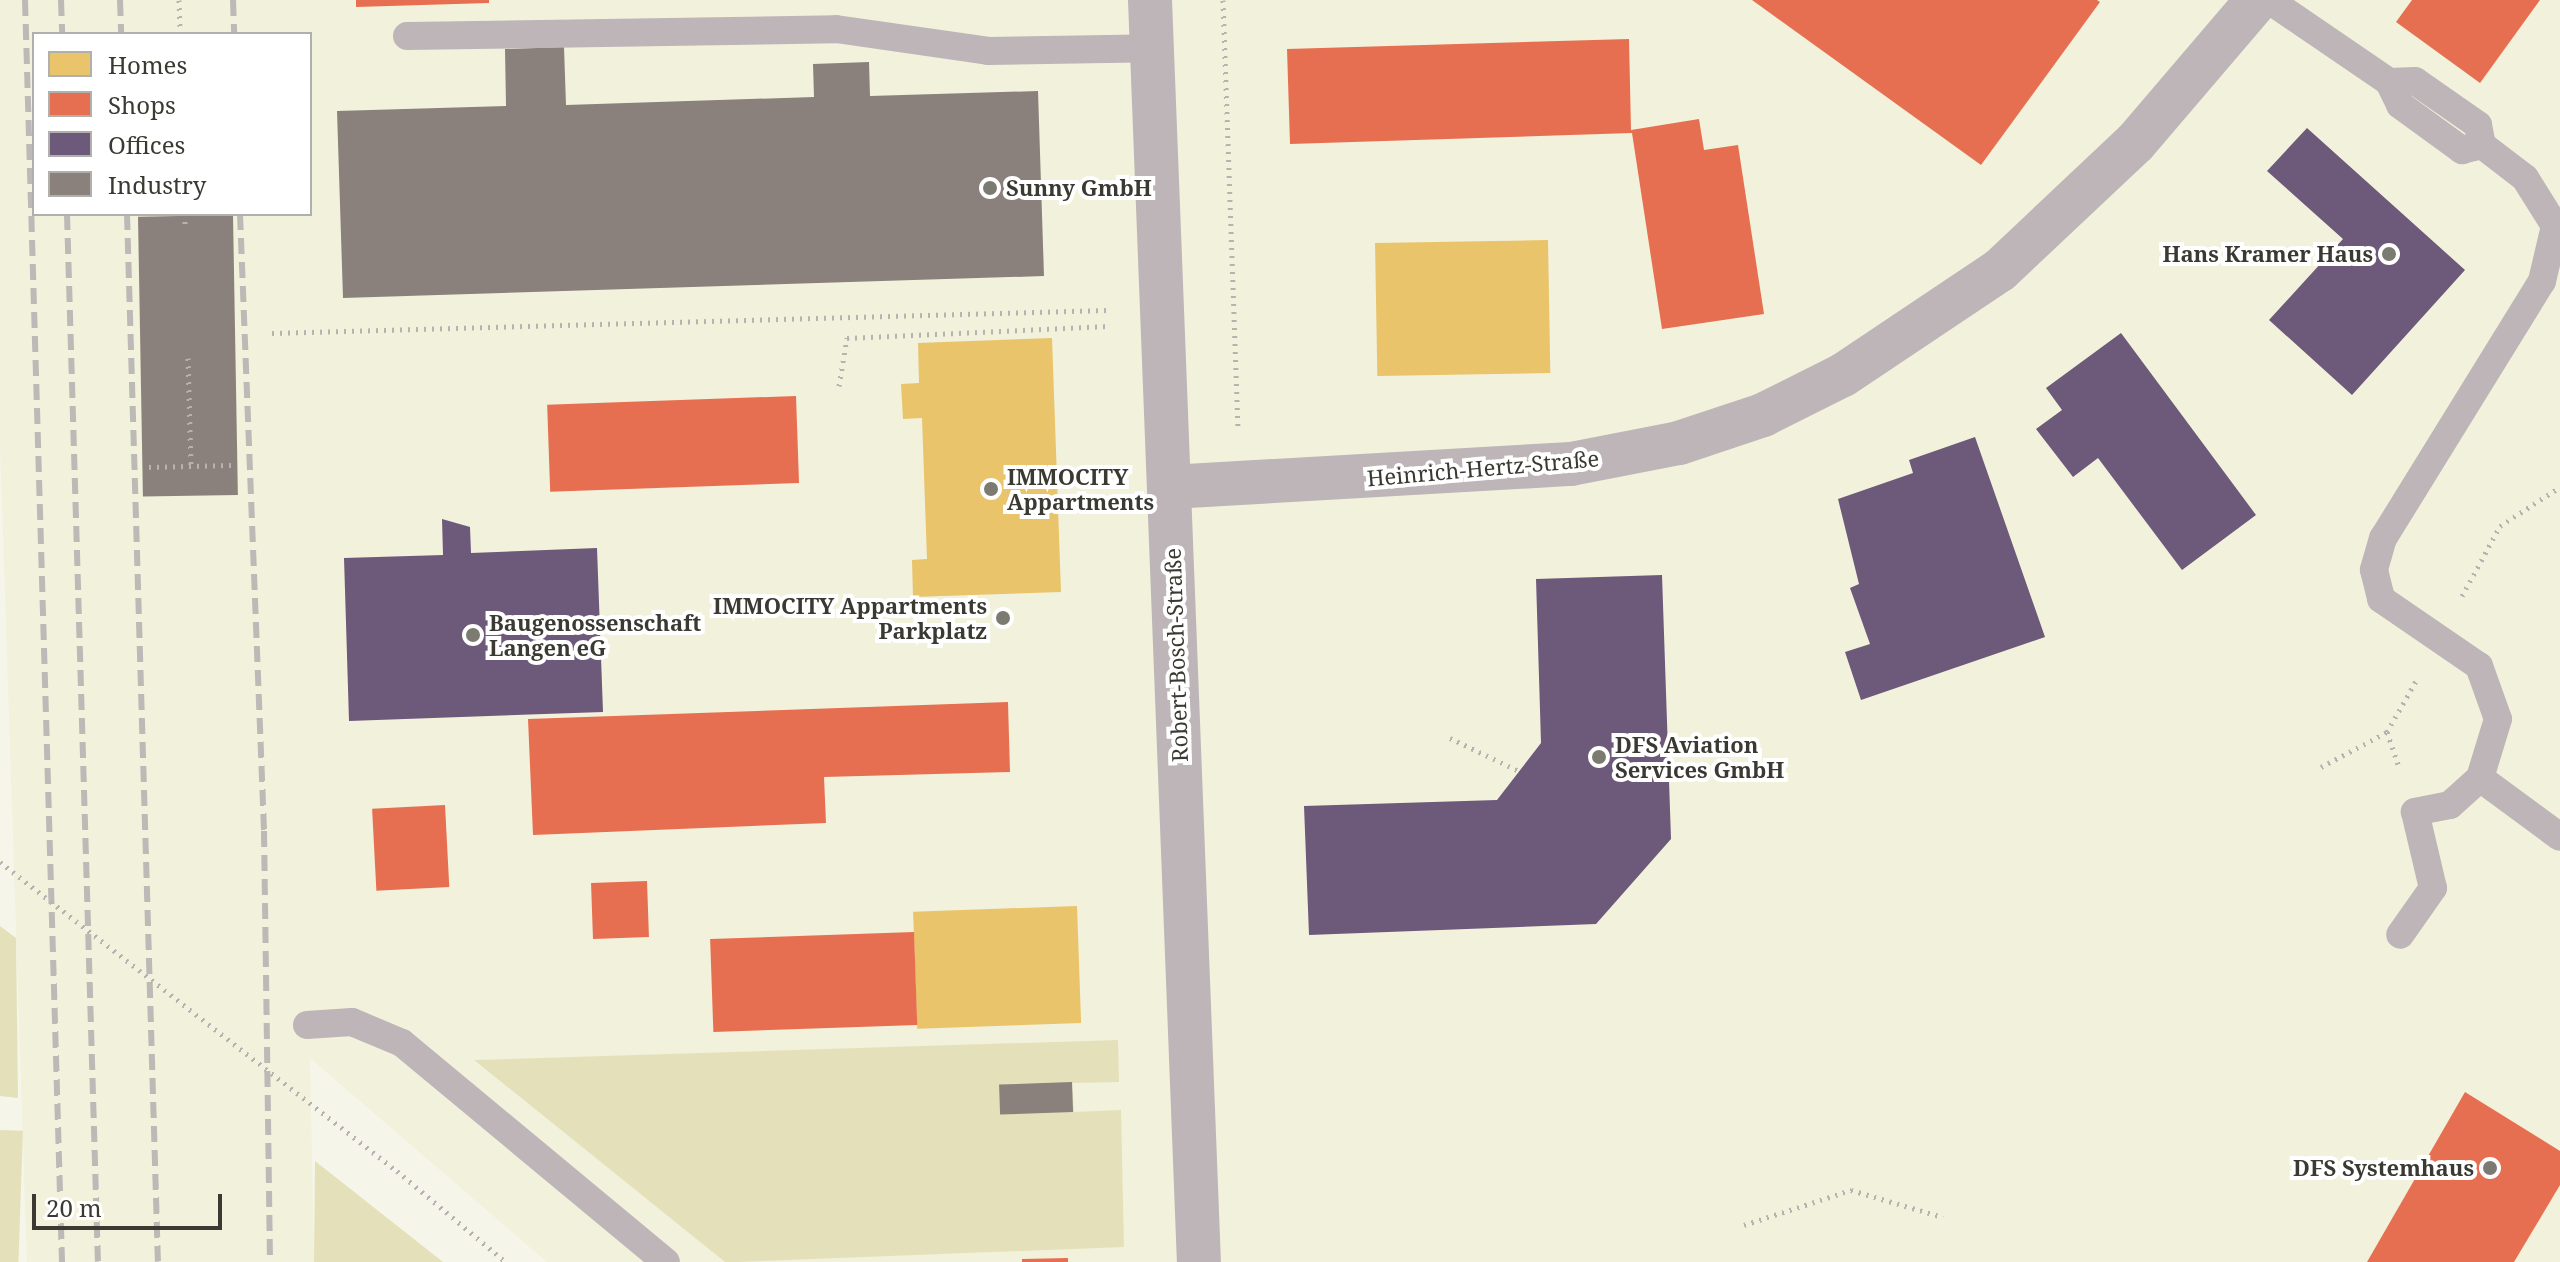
<!DOCTYPE html>
<html>
<head>
<meta charset="utf-8">
<style>
  body { margin:0 }
  #map { position:relative; width:2560px; height:1262px; overflow:hidden; background:#f5f5ea; font-family:"Noto Serif",serif }
  div>[style] { position:absolute }
  .built>* { inset:0; background:#f2f1dc }
  .green>* { inset:0; background:#e4e1ba; transform-origin:0 0 }
  .homes>* { inset:0; background:#e9c46a; transform-origin:0 0 }
  .shops>* { inset:0; background:#e76f51; transform-origin:0 0 }
  .offices>* { inset:0; background:#6d597a }
  .industry>* { inset:0; background:#8a817c; transform-origin:0 0 }
  .path>* { height:5px; margin-top:-2.5px; transform-origin:0; background:repeating-linear-gradient(90deg,#b7b2b1 0 2px,transparent 0 8px) }
  .lane>* { height:28px; margin:-14px; padding:0 14px; transform-origin:14px; border-radius:14px; background:#bdb5b8 }
  .street>* { height:44px; margin:-22px; padding:0 22px; transform-origin:22px; border-radius:22px; background:#bdb5b8 }
  .rail>* { height:6px; margin-top:-3px; transform-origin:0; background:repeating-linear-gradient(90deg,#bcb9b6 0 16px,transparent 0 24px) }
  .path-bridge>* { height:5px; margin-top:-2.5px; transform-origin:0; background:repeating-linear-gradient(90deg,#b7b2b1 0 2px,transparent 0 8px) }
  .dots>* { width:22px; height:22px; translate:-50% -50%; box-sizing:border-box; border:4px solid #fff; border-radius:50% }
  span { translate:-50% -50%; white-space:nowrap; text-align:center; line-height:1.15; -webkit-text-stroke:8px #fff; paint-order:stroke }
  .poi-label { font-size:22px; color:#3a3a32; font-weight:700 }
  .left { translate:0 -50%; text-align:left }
  .right { translate:-100% -50%; text-align:right }
  .street-label { font-size:22px; color:#3a3a32 }
  .legend { position:absolute; left:32px; top:32px; width:280px; height:184px; box-sizing:border-box; background:#fff; border:2px solid #b0b0ad; margin:0; padding:10px 14px; list-style:none; font-size:24px; color:#3a3a32 }
  .legend li { display:flex; align-items:center; gap:16px; height:40px }
  .legend b { width:40px; border:2px solid #b0b0ad }
  .scale { position:absolute; left:32px; top:1194px; width:190px; height:36px; box-sizing:border-box; border:4px solid #3a3a32; border-top:0; padding-left:10px; font-size:24px; line-height:28px; white-space:nowrap; color:#3a3a32; -webkit-text-stroke:6px #fff; paint-order:stroke }
</style>
</head>
<body>
<div id="map">
  <div class="built">
    <div style="clip-path:polygon(evenodd,0 0,2560px 0,2560px 1262px,547px 1262px,310px 1058px,314px 1262px,27px 1262px,0 443px,0 0,34px 34px,310px 34px,310px 214px,34px 214px,34px 34px)"></div>
  </div>
  <div class="green">
    <div style="clip-path:polygon(0 926px,16px 938px,18px 1098px,0 1096px)"></div>
    <div style="clip-path:polygon(1118px 1040px,1119px 1082px,1072px 1083px,1074px 1112px,1121px 1110px,1124px 1247px,738px 1262px,725px 1262px,474px 1060px)"></div>
    <div style="left:0;top:1130px;width:23px;height:132px;rotate:2deg"></div>
    <div style="clip-path:polygon(315px 1161px,443px 1262px,314px 1262px)"></div>
  </div>
  <div class="homes">
    <div style="left:1548px;top:240px;width:133px;height:173px;rotate:89deg"></div>
    <div style="clip-path:polygon(1052px 338px,1061px 592px,913px 597px,912px 560px,927px 559px,922px 418px,903px 419px,901px 384px,919px 383px,918px 343px)"></div>
    <div style="left:1077px;top:906px;width:117px;height:164px;rotate:88deg"></div>
  </div>
  <div class="shops">
    <div style="clip-path:polygon(356px 0,489px 0,489px 3px,356px 7px)"></div>
    <div style="clip-path:polygon(1752px 0,2097px 0,2100px 2px,1981px 165px)"></div>
    <div style="clip-path:polygon(2412px 0,2540px 0,2480px 83px,2396px 22px)"></div>
    <div style="clip-path:polygon(1629px 39px,1631px 130px,1699px 119px,1704px 150px,1738px 145px,1764px 314px,1662px 329px,1632px 133px,1290px 144px,1287px 49px)"></div>
    <div style="left:796px;top:396px;width:87px;height:249px;rotate:88deg"></div>
    <div style="clip-path:polygon(1008px 702px,1010px 772px,824px 777px,826px 823px,533px 835px,528px 719px)"></div>
    <div style="left:445px;top:805px;width:82px;height:73px;rotate:87deg"></div>
    <div style="left:647px;top:881px;width:56px;height:56px;rotate:88deg"></div>
    <div style="left:914px;top:932px;width:93px;height:204px;rotate:88deg"></div>
    <div style="clip-path:polygon(2465px 1092px,2560px 1151px,2560px 1185px,2514px 1262px,2367px 1262px)"></div>
    <div style="clip-path:polygon(1068px 1258px,1068px 1262px,1022px 1262px,1022px 1259px)"></div>
  </div>
  <div class="offices">
    <div style="clip-path:polygon(2307px 128px,2465px 270px,2352px 395px,2269px 320px,2343px 239px,2267px 171px)"></div>
    <div style="clip-path:polygon(2121px 333px,2256px 515px,2182px 570px,2098px 458px,2073px 477px,2036px 429px,2062px 410px,2046px 388px)"></div>
    <div style="clip-path:polygon(1975px 437px,2045px 637px,1861px 700px,1845px 652px,1870px 644px,1850px 588px,1859px 584px,1838px 499px,1913px 473px,1909px 460px)"></div>
    <div style="clip-path:polygon(442px 519px,470px 527px,471px 553px,597px 548px,603px 712px,349px 721px,344px 558px,443px 555px)"></div>
    <div style="clip-path:polygon(1662px 575px,1671px 839px,1596px 924px,1309px 935px,1304px 806px,1497px 800px,1541px 743px,1536px 579px)"></div>
  </div>
  <div class="industry">
    <div style="clip-path:polygon(564px 47px,566px 105px,814px 97px,813px 64px,869px 62px,870px 96px,1038px 91px,1044px 276px,343px 298px,337px 111px,506px 106px,505px 49px)"></div>
    <div style="left:233px;top:215px;width:280px;height:95px;rotate:89deg"></div>
    <div style="left:1072px;top:1082px;width:30px;height:73px;rotate:88deg"></div>
  </div>
  <div class="path">
    <div style="left:179px;top:0;width:34px;rotate:88deg"></div>
    <div style="left:1223px;top:0;width:427px;rotate:88deg"></div>
    <div style="left:185px;top:214px;width:10px;rotate:90deg"></div>
    <div style="left:272px;top:333px;width:837px;rotate:-1.57deg"></div>
    <div style="left:188px;top:358px;width:108px;rotate:88.4deg"></div>
    <div style="left:839px;top:386px;width:49px;rotate:-80.5deg"></div>
    <div style="left:847px;top:338px;width:262px;rotate:-2.6deg"></div>
    <div style="left:149px;top:467px;width:82px;rotate:-1.4deg"></div>
    <div style="left:2462px;top:596px;width:80px;rotate:-61.5deg"></div>
    <div style="left:2500px;top:526px;width:72px;rotate:-33deg"></div>
    <div style="left:2387px;top:732px;width:39px;rotate:71deg"></div>
    <div style="left:1450px;top:738px;width:76px;rotate:25.6deg"></div>
    <div style="left:2321px;top:767px;width:75px;rotate:-27.9deg"></div>
    <div style="left:2387px;top:732px;width:61px;rotate:-60.5deg"></div>
    <div style="left:397px;top:1171px;width:142px;rotate:39.9deg"></div>
    <div style="left:1744px;top:1225px;width:113px;rotate:-18.1deg"></div>
    <div style="left:1851px;top:1190px;width:96px;rotate:16.4deg"></div>
  </div>
  <div class="lane">
    <div style="left:2269px;top:0;width:145px;rotate:34.3deg"></div>
    <div style="left:2389px;top:82px;width:25px;rotate:64deg"></div>
    <div style="left:2400px;top:105px;width:77px;rotate:36deg"></div>
    <div style="left:2462px;top:150px;width:21px;rotate:-14deg"></div>
    <div style="left:407px;top:36px;width:429px;rotate:-0.9deg"></div>
    <div style="left:836px;top:29px;width:154px;rotate:8.2deg"></div>
    <div style="left:988px;top:51px;width:164px;rotate:-1deg"></div>
    <div style="left:2389px;top:82px;width:26px;rotate:-2deg"></div>
    <div style="left:2415px;top:81px;width:77px;rotate:34.9deg"></div>
    <div style="left:2478px;top:125px;width:20px;rotate:79deg"></div>
    <div style="left:2482px;top:145px;width:54px;rotate:37.5deg"></div>
    <div style="left:2525px;top:178px;width:57px;rotate:58deg"></div>
    <div style="left:2555px;top:226px;width:57px;rotate:103.3deg"></div>
    <div style="left:2542px;top:281px;width:302px;rotate:121.7deg"></div>
    <div style="left:2383px;top:538px;width:33px;rotate:106deg"></div>
    <div style="left:2374px;top:570px;width:30px;rotate:76deg"></div>
    <div style="left:2381px;top:599px;width:119px;rotate:34.4deg"></div>
    <div style="left:2479px;top:666px;width:56px;rotate:70.3deg"></div>
    <div style="left:2498px;top:719px;width:62px;rotate:107deg"></div>
    <div style="left:2480px;top:778px;width:40px;rotate:138deg"></div>
    <div style="left:2450px;top:805px;width:36px;rotate:169deg"></div>
    <div style="left:2415px;top:812px;width:78px;rotate:76.7deg"></div>
    <div style="left:2433px;top:888px;width:57px;rotate:125.1deg"></div>
    <div style="left:2480px;top:778px;width:99px;rotate:36.4deg"></div>
    <div style="left:307px;top:1025px;width:45px;rotate:-3.8deg"></div>
    <div style="left:352px;top:1022px;width:54px;rotate:22.8deg"></div>
    <div style="left:402px;top:1043px;width:343px;rotate:39.7deg"></div>
  </div>
  <div class="street">
    <div style="left:1150px;top:0;width:1263px;rotate:87.78deg"></div>
    <div style="left:1170px;top:487px;width:402px;rotate:-3.3deg"></div>
    <div style="left:1571px;top:464px;width:110px;rotate:-11deg"></div>
    <div style="left:1679px;top:443px;width:89px;rotate:-18.4deg"></div>
    <div style="left:1763px;top:415px;width:89px;rotate:-26.6deg"></div>
    <div style="left:1843px;top:375px;width:189px;rotate:-33.8deg"></div>
    <div style="left:2000px;top:270px;width:185px;rotate:-43.3deg"></div>
    <div style="left:2135px;top:143px;width:188px;rotate:-49.5deg"></div>
  </div>
  <div class="rail">
    <div style="left:25px;top:0;width:1263px;rotate:88.32deg"></div>
    <div style="left:61px;top:0;width:34px;rotate:88deg"></div>
    <div style="left:120px;top:0;width:34px;rotate:88deg"></div>
    <div style="left:233px;top:0;width:34px;rotate:88deg"></div>
    <div style="left:67px;top:214px;width:1048px;rotate:88.31deg"></div>
    <div style="left:127px;top:214px;width:1048px;rotate:88.31deg"></div>
    <div style="left:240px;top:214px;width:617px;rotate:87.77deg"></div>
    <div style="left:264px;top:831px;width:431px;rotate:89.2deg"></div>
  </div>
  <div class="path-bridge">
    <div style="left:0;top:862px;width:503px;rotate:37.89deg"></div>
  </div>
  <div class="dots">
    <div style="left:990px;top:188px;background:#7b7b72"></div>
    <div style="left:2389px;top:254px;background:#7b7b72"></div>
    <div style="left:991px;top:489px;background:#7b7b72"></div>
    <div style="left:1003px;top:618px;background:#7b7b72"></div>
    <div style="left:473px;top:635px;background:#7b7b72"></div>
    <div style="left:1599px;top:757px;background:#7b7b72"></div>
    <div style="left:2490px;top:1168px;background:#7b7b72"></div>
  </div>
  <div class="poi-label">
    <span class="left" style="left:1006px;top:188px">Sunny GmbH</span>
    <span class="right" style="left:2373px;top:254px">Hans Kramer Haus</span>
    <span class="left" style="left:1007px;top:489px">IMMOCITY<br>Appartments</span>
    <span class="right" style="left:987px;top:618px">IMMOCITY Appartments<br>Parkplatz</span>
    <span class="left" style="left:489px;top:635px">Baugenossenschaft<br>Langen eG</span>
    <span class="left" style="left:1615px;top:757px">DFS Aviation<br>Services GmbH</span>
    <span class="right" style="left:2474px;top:1168px">DFS Systemhaus</span>
  </div>
  <div class="street-label">
    <span style="left:1483px;top:468px;rotate:-5deg">Heinrich-Hertz-Straße</span>
    <span style="left:1176px;top:655px;rotate:-92deg">Robert-Bosch-Straße</span>
  </div>
  <ul class="legend">
  <li><b style="height:22px;background:#e9c46a"></b>Homes</li>
  <li><b style="height:22px;background:#e76f51"></b>Shops</li>
  <li><b style="height:22px;background:#6d597a"></b>Offices</li>
  <li><b style="height:22px;background:#8a817c"></b>Industry</li>
  </ul>
  <div class="scale">20 m</div>
</div>
</body>
</html>
